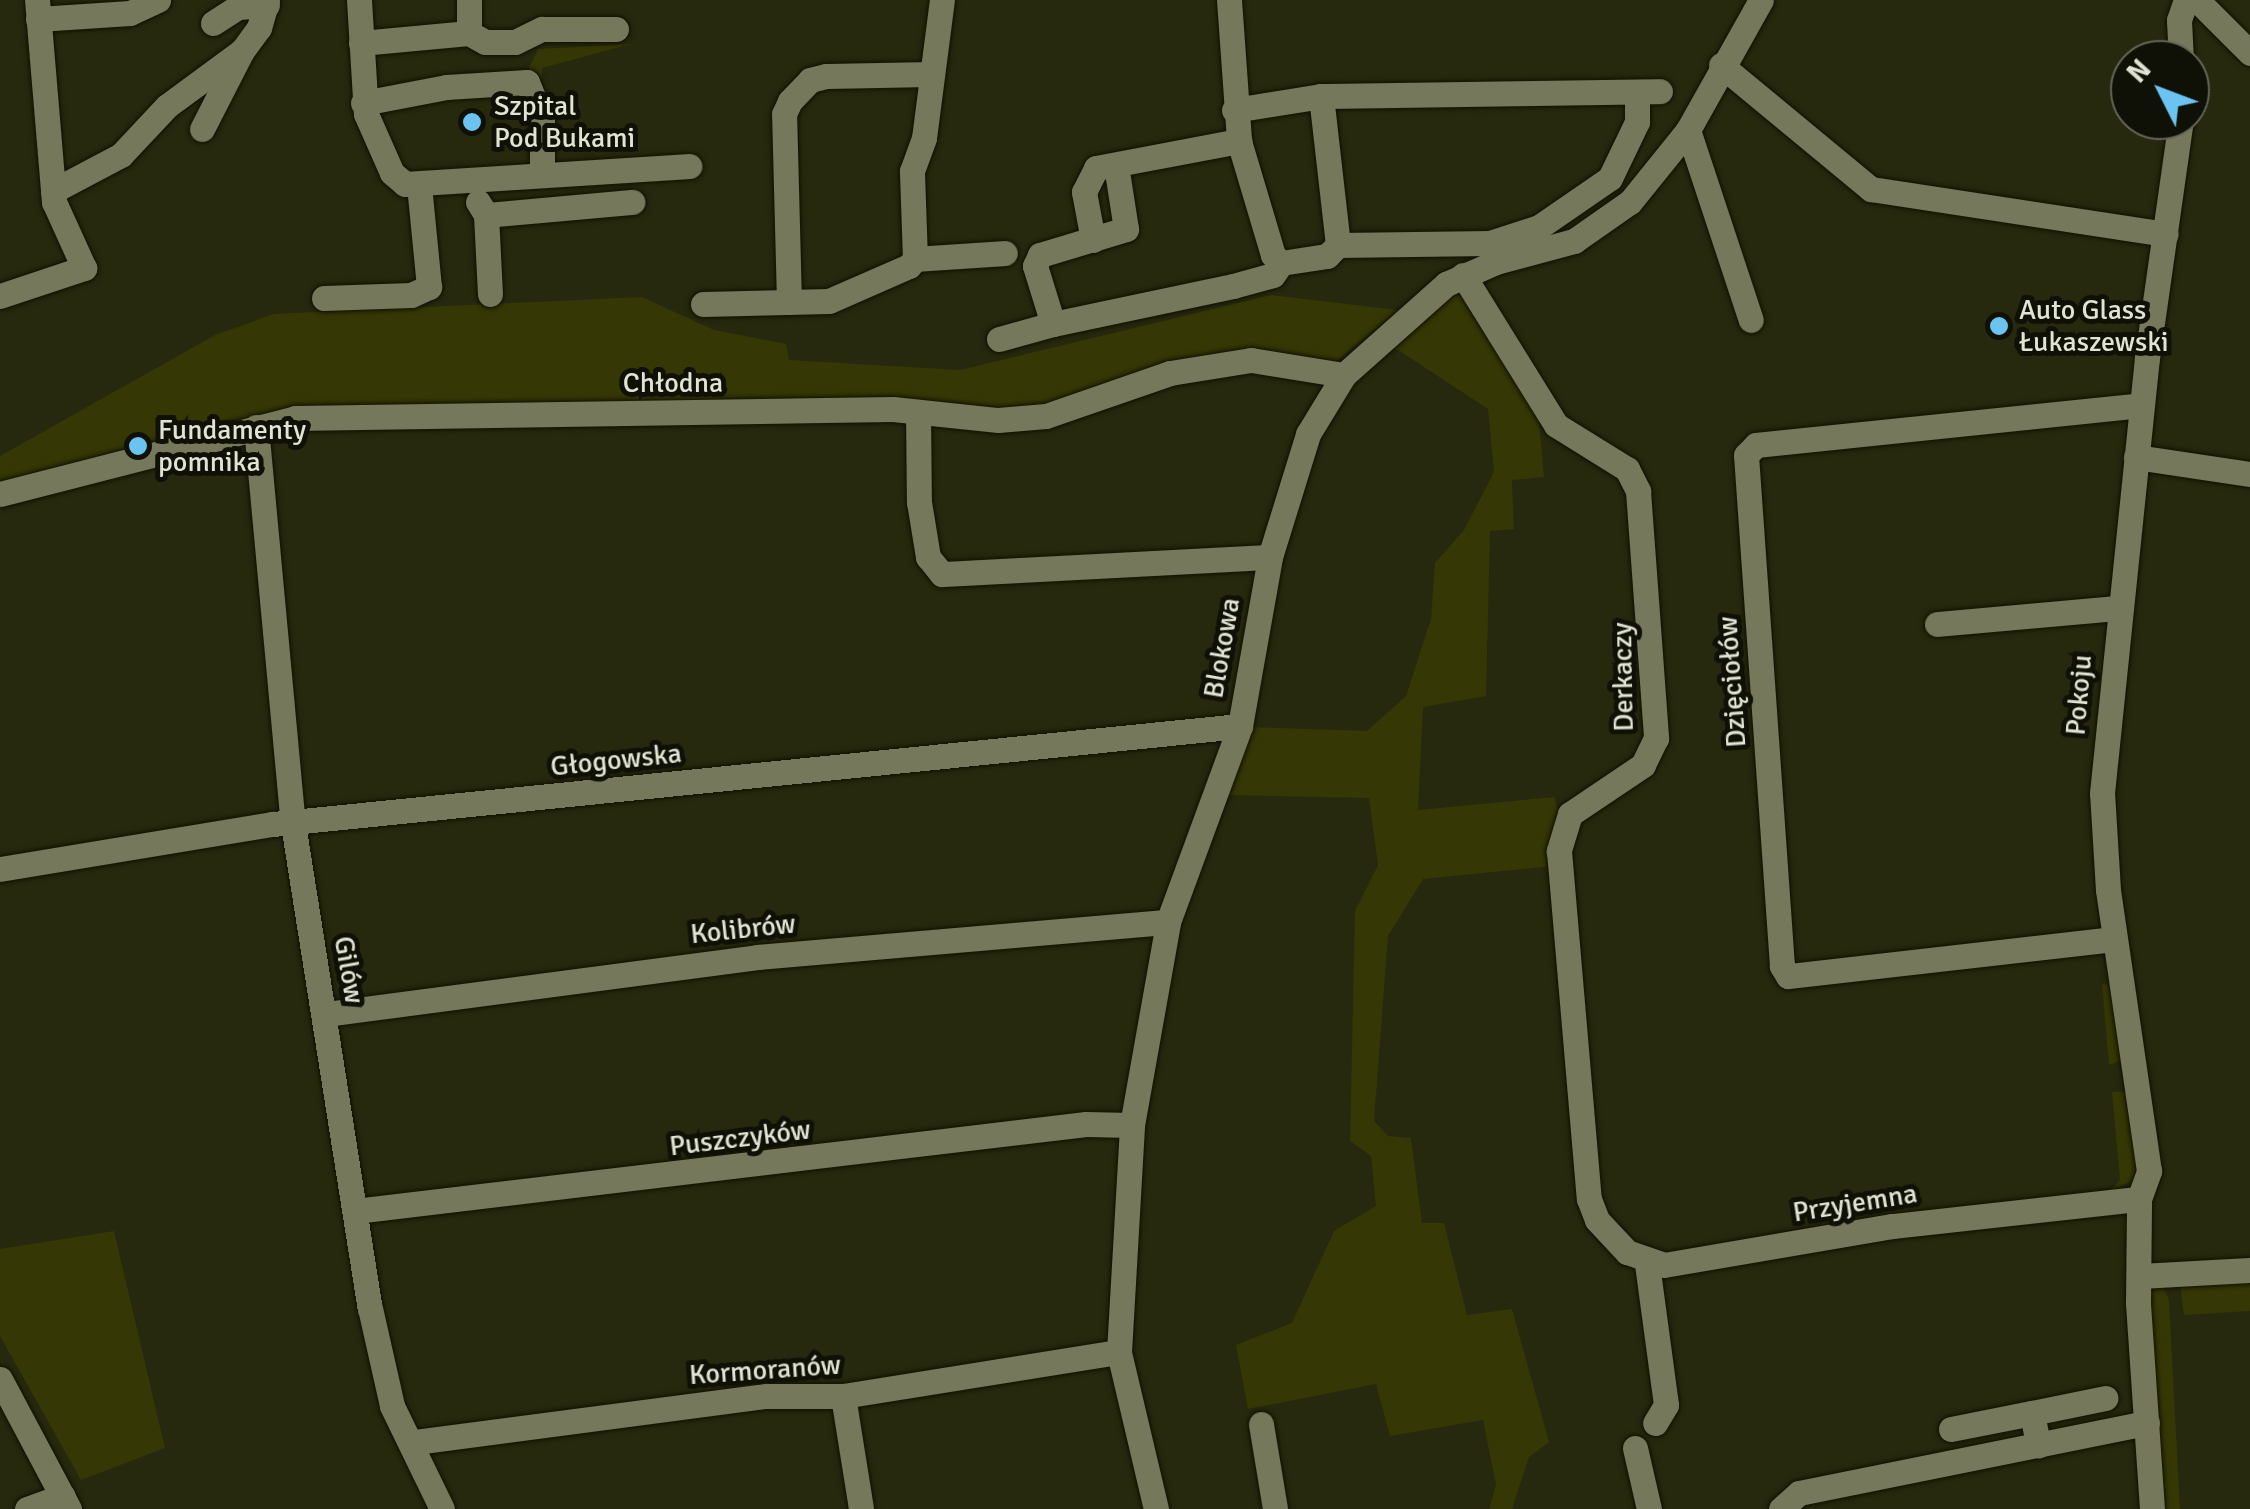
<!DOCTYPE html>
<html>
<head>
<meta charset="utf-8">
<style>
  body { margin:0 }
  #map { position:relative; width:2250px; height:1509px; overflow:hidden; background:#27290e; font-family:Signika,sans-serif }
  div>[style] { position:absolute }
  .green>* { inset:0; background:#353705 }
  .roads { filter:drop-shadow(0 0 2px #101100) drop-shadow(0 0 2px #101100) }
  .minor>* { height:25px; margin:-12.5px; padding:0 12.5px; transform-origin:12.5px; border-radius:12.5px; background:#75785a }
  .dots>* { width:28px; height:28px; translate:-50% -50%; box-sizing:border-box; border:5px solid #101106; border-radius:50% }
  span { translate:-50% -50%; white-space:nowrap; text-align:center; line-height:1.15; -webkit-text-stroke:10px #101106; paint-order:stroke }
  .poi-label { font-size:28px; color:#e1e3d3 }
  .left { translate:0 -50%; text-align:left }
  .street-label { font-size:28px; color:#e1e3d3 }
  .north { position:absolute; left:2110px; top:40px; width:100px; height:100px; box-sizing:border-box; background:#101106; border:2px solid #646558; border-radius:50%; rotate:312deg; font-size:28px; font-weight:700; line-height:40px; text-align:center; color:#e1e3d3 }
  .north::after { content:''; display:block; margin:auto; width:35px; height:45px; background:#6bc3f2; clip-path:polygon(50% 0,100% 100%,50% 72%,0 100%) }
</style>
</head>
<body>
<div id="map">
  <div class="green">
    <div style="clip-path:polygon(631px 44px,542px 68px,542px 79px,536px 72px,526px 75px,538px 49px)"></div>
    <div style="clip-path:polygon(1452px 292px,1460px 293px,1538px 409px,1544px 477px,1512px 480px,1514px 529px,1490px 531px,1486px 696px,1423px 707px,1418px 810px,1554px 797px,1560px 816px,1554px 866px,1423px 879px,1388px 936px,1374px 1121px,1388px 1136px,1411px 1138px,1422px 1223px,1444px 1223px,1467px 1315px,1512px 1309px,1549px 1442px,1529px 1457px,1512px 1509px,1489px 1509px,1496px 1485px,1483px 1420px,1390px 1436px,1376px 1384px,1248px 1409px,1236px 1345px,1292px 1323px,1334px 1231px,1376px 1206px,1371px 1156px,1350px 1141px,1355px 911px,1378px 865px,1369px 798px,1227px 795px,1248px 727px,1367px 731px,1406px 696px,1431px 619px,1435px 563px,1464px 530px,1494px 472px,1488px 409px,1389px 344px)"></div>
    <div style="clip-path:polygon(1271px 295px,1398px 310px,1336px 361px,1277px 353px,1046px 410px,361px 412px,0 484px,0 456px,215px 335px,274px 314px,642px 297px,714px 330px,786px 344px,789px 360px,960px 370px)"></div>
    <div style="clip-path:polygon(2102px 984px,2112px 985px,2124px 1059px,2109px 1065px)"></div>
    <div style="clip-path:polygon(2129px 1091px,2139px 1160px,2134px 1179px,2108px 1193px,2120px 1180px,2112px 1092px)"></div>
    <div style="clip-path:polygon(114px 1231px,165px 1448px,81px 1480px,0 1336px,0 1249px)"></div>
    <div style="clip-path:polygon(2250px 1277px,2250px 1311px,2184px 1315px,2180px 1285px)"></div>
    <div style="clip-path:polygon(2162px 1285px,2169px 1300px,2180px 1509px,2159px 1509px,2148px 1289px)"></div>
  </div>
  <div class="roads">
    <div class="minor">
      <div style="left:359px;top:0;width:114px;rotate:86.5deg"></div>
      <div style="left:366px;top:114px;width:64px;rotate:66.2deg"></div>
      <div style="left:392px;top:173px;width:17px;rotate:40deg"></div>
      <div style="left:405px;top:184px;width:285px;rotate:-3.6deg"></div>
      <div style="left:469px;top:0;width:33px;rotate:90deg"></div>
      <div style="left:469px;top:33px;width:18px;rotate:29deg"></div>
      <div style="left:485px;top:42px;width:30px"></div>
      <div style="left:515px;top:42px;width:30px;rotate:-26deg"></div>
      <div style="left:542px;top:29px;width:74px"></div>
      <div style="left:1229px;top:0;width:141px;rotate:85.9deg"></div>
      <div style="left:1239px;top:141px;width:119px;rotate:73.4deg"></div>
      <div style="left:1273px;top:255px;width:11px;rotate:45deg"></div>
      <div style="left:1281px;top:263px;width:47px;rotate:-8.7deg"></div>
      <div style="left:1327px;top:256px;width:16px;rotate:-45deg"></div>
      <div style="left:1338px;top:245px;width:150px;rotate:-96.5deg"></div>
      <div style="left:2197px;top:0;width:75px;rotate:45deg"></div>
      <div style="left:38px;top:19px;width:92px;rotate:-3.7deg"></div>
      <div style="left:130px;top:13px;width:31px;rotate:-25deg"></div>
      <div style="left:213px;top:23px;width:30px;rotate:-33deg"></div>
      <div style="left:238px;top:7px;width:29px;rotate:-4deg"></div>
      <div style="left:361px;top:43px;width:108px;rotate:-5.3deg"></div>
      <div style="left:2181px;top:60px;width:40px;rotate:-92.9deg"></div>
      <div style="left:2179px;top:20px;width:21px;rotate:-71deg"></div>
      <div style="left:1721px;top:65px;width:195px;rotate:39.6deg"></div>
      <div style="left:1871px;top:189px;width:298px;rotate:8.7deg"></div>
      <div style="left:363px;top:103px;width:85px;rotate:-10.9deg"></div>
      <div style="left:446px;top:87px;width:81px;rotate:-3.5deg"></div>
      <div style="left:527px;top:82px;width:40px;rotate:68deg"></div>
      <div style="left:542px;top:119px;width:55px;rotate:90deg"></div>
      <div style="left:1234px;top:110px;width:88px;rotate:-9.1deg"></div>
      <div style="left:1321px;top:96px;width:339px;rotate:-0.8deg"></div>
      <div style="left:202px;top:129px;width:88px;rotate:-62.9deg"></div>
      <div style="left:1688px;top:130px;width:200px;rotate:71.7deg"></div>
      <div style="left:53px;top:191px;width:77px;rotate:-27.9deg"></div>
      <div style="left:121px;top:155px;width:67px;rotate:-46.8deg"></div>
      <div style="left:167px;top:106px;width:93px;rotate:-36.3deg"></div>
      <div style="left:242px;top:51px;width:29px;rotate:-54deg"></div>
      <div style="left:259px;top:28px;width:29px;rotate:-74deg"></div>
      <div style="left:478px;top:202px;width:15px;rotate:58deg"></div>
      <div style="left:486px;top:215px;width:79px;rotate:87.1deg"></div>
      <div style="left:486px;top:215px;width:147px;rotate:-5.1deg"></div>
      <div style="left:1093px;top:240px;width:49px;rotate:-100.6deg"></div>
      <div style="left:1084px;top:192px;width:27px;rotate:-63deg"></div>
      <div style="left:1096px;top:168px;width:146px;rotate:-10.7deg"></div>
      <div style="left:1338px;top:245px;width:152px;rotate:-0.8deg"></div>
      <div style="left:1490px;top:243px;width:52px;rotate:-18.1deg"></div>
      <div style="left:1539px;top:227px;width:86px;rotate:-34.6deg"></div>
      <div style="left:1610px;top:178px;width:62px;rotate:-64.3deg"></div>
      <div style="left:1637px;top:122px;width:30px;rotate:-90deg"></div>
      <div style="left:915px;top:259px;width:90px;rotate:-3.8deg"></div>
      <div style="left:1463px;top:275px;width:176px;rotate:58.2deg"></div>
      <div style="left:1556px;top:425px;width:84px;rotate:31.8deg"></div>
      <div style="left:1627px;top:469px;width:25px;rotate:63deg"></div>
      <div style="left:1638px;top:491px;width:248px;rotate:85.8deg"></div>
      <div style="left:1656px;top:738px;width:30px;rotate:116deg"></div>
      <div style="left:1643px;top:765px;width:88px;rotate:146.1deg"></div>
      <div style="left:1570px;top:814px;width:39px;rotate:107deg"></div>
      <div style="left:1559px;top:851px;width:349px;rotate:85.1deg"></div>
      <div style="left:1589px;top:1199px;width:22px;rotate:69deg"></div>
      <div style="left:1597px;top:1220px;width:44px;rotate:46.8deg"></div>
      <div style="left:1627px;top:1252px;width:39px;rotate:19deg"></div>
      <div style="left:1664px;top:1265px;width:232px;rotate:-9.7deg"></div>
      <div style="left:1893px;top:1226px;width:247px;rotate:-6.3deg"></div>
      <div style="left:0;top:296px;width:89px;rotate:-18.4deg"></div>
      <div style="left:84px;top:268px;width:72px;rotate:-114.4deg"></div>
      <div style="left:54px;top:202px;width:203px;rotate:-94.8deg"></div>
      <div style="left:324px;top:298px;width:87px;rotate:-2deg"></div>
      <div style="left:411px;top:295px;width:20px;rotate:-24deg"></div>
      <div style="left:429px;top:287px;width:102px;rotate:-95.6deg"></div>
      <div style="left:789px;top:302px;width:188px;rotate:-91.5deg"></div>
      <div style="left:784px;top:114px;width:14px;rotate:-65deg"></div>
      <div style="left:790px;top:101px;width:29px;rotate:-46deg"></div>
      <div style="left:810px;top:80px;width:16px;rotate:-14deg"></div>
      <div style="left:826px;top:76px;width:106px;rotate:-1.1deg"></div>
      <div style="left:703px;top:304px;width:126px;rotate:-1.4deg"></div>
      <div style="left:829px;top:301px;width:87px;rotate:-23.6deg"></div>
      <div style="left:909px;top:266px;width:9px;rotate:-49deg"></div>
      <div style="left:915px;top:259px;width:88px;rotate:-92deg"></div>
      <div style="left:912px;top:171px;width:35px;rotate:-70deg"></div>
      <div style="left:924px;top:138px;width:139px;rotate:-82.6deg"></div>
      <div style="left:1053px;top:324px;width:184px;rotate:-11.9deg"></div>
      <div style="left:1233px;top:286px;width:41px;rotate:-15.4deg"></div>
      <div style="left:1273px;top:275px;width:14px;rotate:-56deg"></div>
      <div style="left:999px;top:339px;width:56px;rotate:-15.5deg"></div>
      <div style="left:1053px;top:324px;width:61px;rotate:-107.2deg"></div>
      <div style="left:1035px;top:266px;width:12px;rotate:-66deg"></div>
      <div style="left:1040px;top:255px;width:90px;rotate:-16.8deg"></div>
      <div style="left:1126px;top:229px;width:65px;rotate:-98.9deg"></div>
      <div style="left:918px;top:413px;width:89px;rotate:89.4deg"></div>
      <div style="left:919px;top:502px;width:56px;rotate:80.7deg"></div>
      <div style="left:928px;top:557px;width:22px;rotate:51deg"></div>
      <div style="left:942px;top:574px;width:328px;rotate:-3deg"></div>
      <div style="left:256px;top:427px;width:399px;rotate:84.7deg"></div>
      <div style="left:293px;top:824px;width:490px;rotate:81deg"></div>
      <div style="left:370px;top:1308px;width:100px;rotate:77.3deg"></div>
      <div style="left:392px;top:1406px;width:114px;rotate:64.1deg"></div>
      <div style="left:2136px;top:457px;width:115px;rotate:8.5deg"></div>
      <div style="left:0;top:494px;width:305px;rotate:-14.4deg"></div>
      <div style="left:295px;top:418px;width:598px;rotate:-0.86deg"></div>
      <div style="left:893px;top:409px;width:106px;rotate:6deg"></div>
      <div style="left:998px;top:420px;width:48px;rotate:-4.8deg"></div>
      <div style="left:1046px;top:416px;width:131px;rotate:-19.1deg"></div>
      <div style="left:1170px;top:373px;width:82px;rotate:-9.1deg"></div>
      <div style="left:1251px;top:360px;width:94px;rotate:9.2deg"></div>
      <div style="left:1937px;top:624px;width:182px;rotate:-5.1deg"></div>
      <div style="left:0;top:869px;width:277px;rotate:-9.4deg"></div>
      <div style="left:273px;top:824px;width:972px;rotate:-5.79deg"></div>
      <div style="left:2114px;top:939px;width:328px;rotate:173.5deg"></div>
      <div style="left:1788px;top:976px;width:12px;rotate:-121deg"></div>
      <div style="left:1782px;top:966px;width:512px;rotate:-94.03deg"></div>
      <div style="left:1746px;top:455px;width:14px;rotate:-45deg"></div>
      <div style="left:1756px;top:445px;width:387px;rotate:-5.9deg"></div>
      <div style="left:326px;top:1014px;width:436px;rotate:-7.5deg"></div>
      <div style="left:758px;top:957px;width:411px;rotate:-4.9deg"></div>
      <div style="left:355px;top:1211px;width:736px;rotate:-6.79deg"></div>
      <div style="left:1086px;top:1124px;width:46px;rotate:1.2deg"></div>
      <div style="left:1647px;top:1264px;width:142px;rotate:82.3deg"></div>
      <div style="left:1666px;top:1405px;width:21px;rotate:121deg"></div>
      <div style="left:2139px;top:1276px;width:111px;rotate:-3.1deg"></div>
      <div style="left:0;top:1379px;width:147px;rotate:62deg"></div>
      <div style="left:843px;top:1396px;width:114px;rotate:80.9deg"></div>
      <div style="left:2032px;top:1413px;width:75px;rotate:-11.6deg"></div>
      <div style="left:1261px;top:1424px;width:86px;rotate:80.6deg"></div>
      <div style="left:1951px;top:1429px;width:83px;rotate:-11.2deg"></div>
      <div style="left:2032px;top:1413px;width:33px;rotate:79deg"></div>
      <div style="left:415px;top:1442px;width:354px;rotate:-7.5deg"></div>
      <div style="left:766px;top:1396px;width:77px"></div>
      <div style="left:843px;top:1396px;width:279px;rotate:-9.1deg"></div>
      <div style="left:1635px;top:1448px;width:63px;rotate:77.1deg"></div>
      <div style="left:27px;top:1509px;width:38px;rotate:-20deg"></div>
      <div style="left:1156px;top:1509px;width:161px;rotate:-103.3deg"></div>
      <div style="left:1119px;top:1352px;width:227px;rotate:-86.7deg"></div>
      <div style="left:1132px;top:1125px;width:206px;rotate:-79.9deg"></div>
      <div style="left:1168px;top:922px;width:209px;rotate:-69.8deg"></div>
      <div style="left:1240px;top:726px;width:172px;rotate:-79.9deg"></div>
      <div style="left:1270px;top:557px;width:129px;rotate:-72.8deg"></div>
      <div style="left:1308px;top:434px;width:69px;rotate:-58.6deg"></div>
      <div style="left:1344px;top:375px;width:137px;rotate:-41.7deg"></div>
      <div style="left:1446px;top:284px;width:55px;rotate:-23.7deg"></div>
      <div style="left:1496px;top:262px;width:81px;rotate:-15.1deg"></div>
      <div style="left:1574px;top:241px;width:68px;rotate:-34.9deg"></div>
      <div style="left:1630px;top:202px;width:92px;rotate:-51.1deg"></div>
      <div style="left:1688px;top:130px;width:149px;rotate:-60.7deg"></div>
      <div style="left:1781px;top:1509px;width:24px;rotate:-42deg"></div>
      <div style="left:1799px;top:1493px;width:355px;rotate:-11.4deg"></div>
      <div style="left:2152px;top:1509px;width:207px;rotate:-93.9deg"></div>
      <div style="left:2138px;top:1302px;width:103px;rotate:-89.4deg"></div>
      <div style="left:2139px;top:1199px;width:30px;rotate:-70deg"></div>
      <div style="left:2149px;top:1171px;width:284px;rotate:-98.3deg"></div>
      <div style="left:2108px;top:890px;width:97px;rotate:-93.5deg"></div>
      <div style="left:2102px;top:793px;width:437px;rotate:-84.1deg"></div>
      <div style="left:2147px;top:358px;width:240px;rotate:-81.9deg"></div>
    </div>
  </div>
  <div class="dots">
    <div style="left:472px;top:122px;background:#6bc3f2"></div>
    <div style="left:1999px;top:326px;background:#6bc3f2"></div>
    <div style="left:138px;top:446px;background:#6bc3f2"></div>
  </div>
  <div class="poi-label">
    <span class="left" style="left:494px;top:122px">Szpital<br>Pod Bukami</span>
    <span class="left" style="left:2019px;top:326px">Auto Glass<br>Łukaszewski</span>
    <span class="left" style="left:158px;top:446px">Fundamenty<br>pomnika</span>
  </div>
  <div class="street-label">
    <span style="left:673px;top:383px">Chłodna</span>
    <span style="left:1222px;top:648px;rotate:-80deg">Blokowa</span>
    <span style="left:1623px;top:677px;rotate:-91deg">Derkaczy</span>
    <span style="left:1732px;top:682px;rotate:-94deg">Dzięciołów</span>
    <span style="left:2079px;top:695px;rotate:-85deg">Pokoju</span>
    <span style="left:616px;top:760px;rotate:-6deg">Głogowska</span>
    <span style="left:743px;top:929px;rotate:-6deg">Kolibrów</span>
    <span style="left:349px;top:970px;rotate:80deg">Gilów</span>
    <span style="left:740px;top:1138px;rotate:-7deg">Puszczyków</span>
    <span style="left:1855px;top:1203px;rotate:-9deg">Przyjemna</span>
    <span style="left:765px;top:1370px;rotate:-4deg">Kormoranów</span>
  </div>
  <div class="north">N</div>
</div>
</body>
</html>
